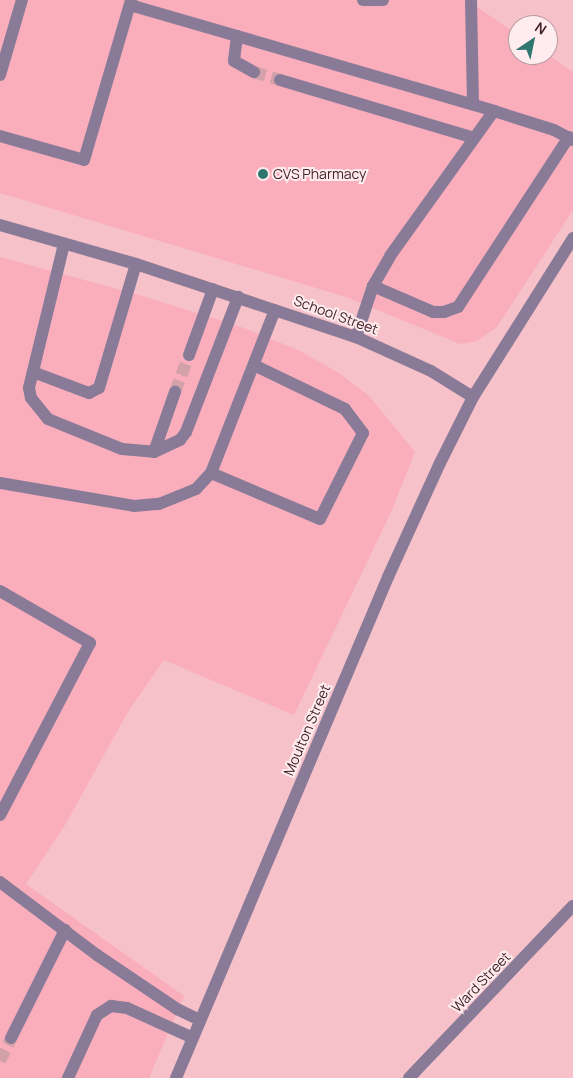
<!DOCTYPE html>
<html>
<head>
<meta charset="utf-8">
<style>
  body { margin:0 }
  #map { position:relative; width:573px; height:1078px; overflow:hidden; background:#f6c1c9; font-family:Manrope,sans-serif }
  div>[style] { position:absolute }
  .built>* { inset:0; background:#faaebc }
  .minor-tunnel>* { height:12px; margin-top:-6px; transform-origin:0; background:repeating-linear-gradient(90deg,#d2a1a9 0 12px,transparent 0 18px) }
  .minor>* { height:12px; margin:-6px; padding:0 6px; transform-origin:6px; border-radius:6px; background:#897b98 }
  .dots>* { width:14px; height:14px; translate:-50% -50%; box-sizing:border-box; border:2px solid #ffecef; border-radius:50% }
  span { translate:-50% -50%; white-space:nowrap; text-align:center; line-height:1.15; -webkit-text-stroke:4px #ffecef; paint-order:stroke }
  .poi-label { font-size:14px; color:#432229 }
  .left { translate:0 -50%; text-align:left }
  .street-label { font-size:14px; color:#432229 }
  .north { position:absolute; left:508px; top:15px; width:50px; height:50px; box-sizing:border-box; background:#ffecef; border:1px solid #b49ba0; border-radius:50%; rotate:34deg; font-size:14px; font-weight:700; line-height:20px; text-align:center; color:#432229 }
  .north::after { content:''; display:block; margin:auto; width:18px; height:22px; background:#2e7670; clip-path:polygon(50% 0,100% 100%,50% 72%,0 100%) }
</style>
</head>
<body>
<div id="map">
  <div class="built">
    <div style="clip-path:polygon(0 0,467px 0,518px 35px,518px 55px,548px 55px,573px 72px,573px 210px,497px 327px,477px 341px,460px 344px,346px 297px,0 193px)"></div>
    <div style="clip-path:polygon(0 257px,143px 296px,244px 328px,298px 350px,339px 373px,369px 396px,415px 452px,391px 512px,294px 715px,164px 660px,129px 710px,65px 825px,26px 884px,184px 996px,149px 1078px,0 1078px)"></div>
  </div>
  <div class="minor-tunnel">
    <div style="left:254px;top:72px;width:27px;rotate:17deg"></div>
    <div style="left:175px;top:392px;width:40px;rotate:-69deg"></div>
    <div style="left:0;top:1061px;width:25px;rotate:-64deg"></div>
  </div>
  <div class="minor">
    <div style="left:363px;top:0;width:20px"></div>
    <div style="left:471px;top:0;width:104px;rotate:88.9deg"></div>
    <div style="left:130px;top:5px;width:379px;rotate:16.2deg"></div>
    <div style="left:494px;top:111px;width:63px;rotate:17.6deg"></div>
    <div style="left:554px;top:130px;width:21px;rotate:28deg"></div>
    <div style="left:237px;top:36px;width:25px;rotate:97deg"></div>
    <div style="left:234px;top:61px;width:23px;rotate:29deg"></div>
    <div style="left:0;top:75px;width:78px;rotate:-73.7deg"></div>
    <div style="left:280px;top:80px;width:202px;rotate:16.6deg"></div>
    <div style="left:0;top:136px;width:87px;rotate:15.9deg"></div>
    <div style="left:84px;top:160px;width:167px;rotate:-73.6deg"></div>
    <div style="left:0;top:225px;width:141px;rotate:16deg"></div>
    <div style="left:136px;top:264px;width:232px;rotate:18.4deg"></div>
    <div style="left:356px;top:337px;width:82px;rotate:24.4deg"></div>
    <div style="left:431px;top:371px;width:49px;rotate:31.8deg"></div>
    <div style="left:64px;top:244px;width:148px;rotate:103.7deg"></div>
    <div style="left:29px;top:388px;width:10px;rotate:79deg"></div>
    <div style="left:31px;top:398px;width:27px;rotate:51deg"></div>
    <div style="left:48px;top:419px;width:80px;rotate:22.1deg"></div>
    <div style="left:122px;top:449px;width:32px;rotate:5deg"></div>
    <div style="left:154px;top:452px;width:29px;rotate:-25deg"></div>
    <div style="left:180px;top:440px;width:10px;rotate:-53deg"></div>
    <div style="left:186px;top:432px;width:145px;rotate:-68.9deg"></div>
    <div style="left:373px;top:286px;width:65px;rotate:23.4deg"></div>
    <div style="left:433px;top:312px;width:11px"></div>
    <div style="left:444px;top:312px;width:15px;rotate:-20deg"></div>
    <div style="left:458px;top:307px;width:203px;rotate:-56.9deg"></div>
    <div style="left:356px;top:337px;width:54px;rotate:-71.6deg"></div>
    <div style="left:373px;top:286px;width:34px;rotate:-60deg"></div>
    <div style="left:390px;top:256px;width:178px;rotate:-54.4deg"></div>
    <div style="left:189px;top:355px;width:70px;rotate:-70deg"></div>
    <div style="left:33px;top:372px;width:60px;rotate:20.6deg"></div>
    <div style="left:89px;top:393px;width:11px;rotate:-27deg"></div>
    <div style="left:99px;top:388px;width:129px;rotate:-73.4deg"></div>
    <div style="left:154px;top:452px;width:64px;rotate:-70.7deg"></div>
    <div style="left:211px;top:473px;width:118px;rotate:22.9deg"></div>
    <div style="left:320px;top:519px;width:96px;rotate:-63.4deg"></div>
    <div style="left:363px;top:433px;width:30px;rotate:-127deg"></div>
    <div style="left:345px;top:409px;width:101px;rotate:-154.2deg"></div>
    <div style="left:0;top:483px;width:136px;rotate:9.7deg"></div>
    <div style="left:134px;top:506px;width:25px;rotate:-5deg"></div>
    <div style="left:159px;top:504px;width:40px;rotate:-22deg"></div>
    <div style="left:196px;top:489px;width:22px;rotate:-47deg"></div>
    <div style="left:211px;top:473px;width:175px;rotate:-68.6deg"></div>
    <div style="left:0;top:591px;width:104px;rotate:30deg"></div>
    <div style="left:90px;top:643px;width:194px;rotate:117.6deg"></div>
    <div style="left:0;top:882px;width:121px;rotate:37deg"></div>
    <div style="left:97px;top:955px;width:97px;rotate:34deg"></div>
    <div style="left:177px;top:1009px;width:25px;rotate:26deg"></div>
    <div style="left:11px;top:1038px;width:121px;rotate:-63.4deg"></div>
    <div style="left:68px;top:1078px;width:69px;rotate:-65.3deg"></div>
    <div style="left:97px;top:1015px;width:17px;rotate:-33deg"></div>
    <div style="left:111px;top:1006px;width:16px;rotate:7deg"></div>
    <div style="left:127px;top:1008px;width:72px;rotate:24.4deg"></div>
    <div style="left:176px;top:1078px;width:544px;rotate:-67.06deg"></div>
    <div style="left:388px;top:577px;width:125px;rotate:-65.5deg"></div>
    <div style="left:440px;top:463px;width:74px;rotate:-63.4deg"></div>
    <div style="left:473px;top:397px;width:188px;rotate:-57.8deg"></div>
    <div style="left:409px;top:1078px;width:238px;rotate:-46.4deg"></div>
  </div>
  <div class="dots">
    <div style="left:263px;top:174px;background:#2e7670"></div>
  </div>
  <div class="poi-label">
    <span class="left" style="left:273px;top:174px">CVS Pharmacy</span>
  </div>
  <div class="street-label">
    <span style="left:336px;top:315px;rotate:20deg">School Street</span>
    <span style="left:307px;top:730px;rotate:-67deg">Moulton Street</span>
    <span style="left:481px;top:982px;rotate:-46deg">Ward Street</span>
  </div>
  <div class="north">N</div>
</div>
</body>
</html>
